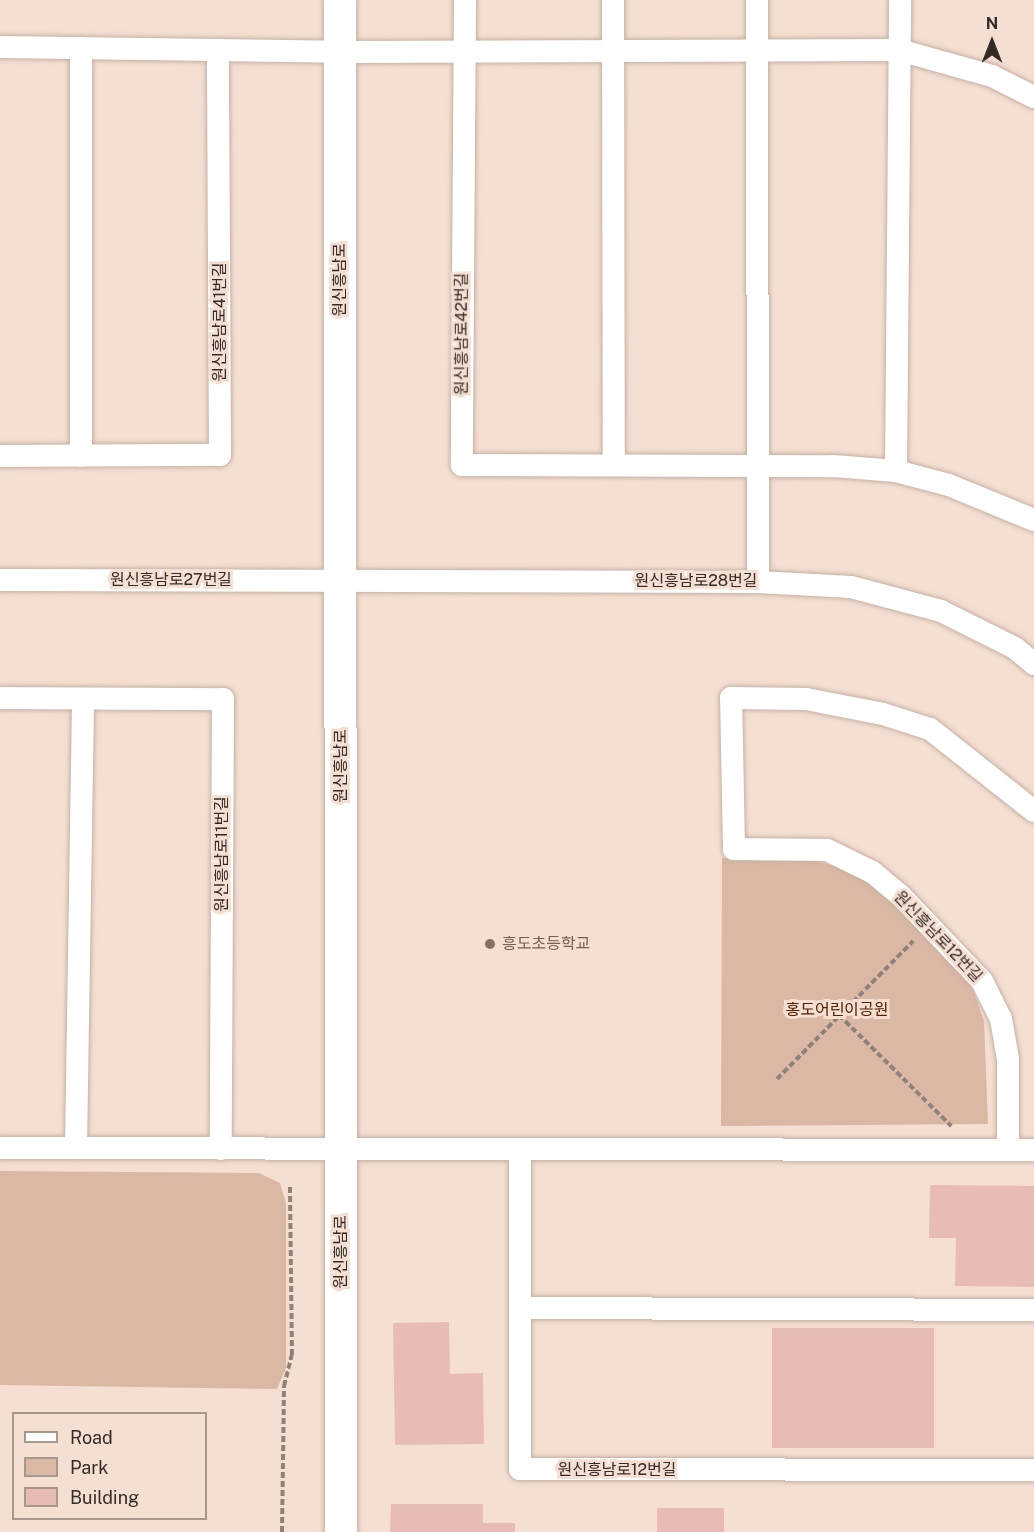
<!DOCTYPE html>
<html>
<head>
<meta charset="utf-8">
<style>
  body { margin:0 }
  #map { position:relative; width:1034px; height:1532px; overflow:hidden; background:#f5dfd2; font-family:"Public Sans","Noto Sans KR",sans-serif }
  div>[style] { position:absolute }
  .green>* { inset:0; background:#dbb8a4 }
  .building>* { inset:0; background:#e9bbb6; transform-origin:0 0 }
  .path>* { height:4px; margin-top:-2px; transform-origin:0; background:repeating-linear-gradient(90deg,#918279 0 6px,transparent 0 9px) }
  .roads { filter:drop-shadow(0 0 2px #c6b1a5) drop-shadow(0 0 2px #c6b1a5) }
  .street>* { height:22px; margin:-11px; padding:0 11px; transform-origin:11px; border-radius:11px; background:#fff }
  .secondary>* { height:32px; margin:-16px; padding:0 16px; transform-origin:16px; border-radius:16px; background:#fff }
  .dots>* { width:16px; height:16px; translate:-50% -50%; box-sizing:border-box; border:3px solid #f5dfd2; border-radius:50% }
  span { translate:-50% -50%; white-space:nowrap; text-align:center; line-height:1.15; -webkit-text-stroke:6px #f5dfd2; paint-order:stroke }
  .street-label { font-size:16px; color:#332b26 }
  .education-label { font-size:16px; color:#785e54 }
  .left { translate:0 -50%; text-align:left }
  .park-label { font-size:16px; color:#512200 }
  .legend { position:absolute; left:12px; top:1412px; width:195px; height:108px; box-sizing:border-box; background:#f5dfd2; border:2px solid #a7978d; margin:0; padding:8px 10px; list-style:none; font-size:18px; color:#332b26 }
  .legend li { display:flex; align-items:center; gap:12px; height:30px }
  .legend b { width:30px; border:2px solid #a7978d }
  .north { position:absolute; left:962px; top:12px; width:60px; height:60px; -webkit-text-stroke:4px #f5dfd2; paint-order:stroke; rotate:0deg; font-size:16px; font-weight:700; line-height:24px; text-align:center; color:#332b26 }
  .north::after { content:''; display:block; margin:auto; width:21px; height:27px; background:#332b26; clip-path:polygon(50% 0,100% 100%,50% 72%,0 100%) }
</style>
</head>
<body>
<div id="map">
  <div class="green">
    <div style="clip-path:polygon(722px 858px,807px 859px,846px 869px,885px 893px,972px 987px,984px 1021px,988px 1124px,721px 1126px)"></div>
    <div style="clip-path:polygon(0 1171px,259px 1173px,280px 1183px,286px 1203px,286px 1368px,277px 1389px,0 1385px)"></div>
  </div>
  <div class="building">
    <div style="clip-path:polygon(930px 1185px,1034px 1186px,1034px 1287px,955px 1286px,956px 1238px,929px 1238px)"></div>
    <div style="clip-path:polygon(449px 1322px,450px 1374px,483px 1373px,484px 1444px,395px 1445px,393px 1323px)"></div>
    <div style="left:772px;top:1328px;width:162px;height:120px"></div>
    <div style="clip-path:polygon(391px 1504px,483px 1504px,483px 1523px,515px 1523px,515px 1532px,390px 1532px)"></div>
    <div style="left:657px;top:1508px;width:67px;height:24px"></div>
  </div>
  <div class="path">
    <div style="left:839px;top:1015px;width:158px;rotate:44.7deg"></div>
    <div style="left:777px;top:1079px;width:194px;rotate:-45.4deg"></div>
    <div style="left:282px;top:1532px;width:146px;rotate:-89.2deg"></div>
    <div style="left:284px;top:1386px;width:32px;rotate:-76deg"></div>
    <div style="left:292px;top:1355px;width:168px;rotate:-90.7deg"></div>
  </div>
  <div class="roads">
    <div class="street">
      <div style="left:465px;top:0;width:465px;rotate:90.4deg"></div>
      <div style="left:462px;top:465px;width:371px;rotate:0.2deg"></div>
      <div style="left:833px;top:466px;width:63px;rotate:4.5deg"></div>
      <div style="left:896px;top:471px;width:55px;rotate:14.8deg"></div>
      <div style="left:949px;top:485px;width:92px;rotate:22.4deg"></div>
      <div style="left:613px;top:0;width:465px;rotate:89.9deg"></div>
      <div style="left:757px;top:0;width:582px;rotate:89.9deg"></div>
      <div style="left:0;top:47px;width:339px;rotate:0.8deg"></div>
      <div style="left:339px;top:52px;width:560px;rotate:-0.2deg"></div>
      <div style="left:899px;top:50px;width:97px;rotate:15.6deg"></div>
      <div style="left:992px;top:76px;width:47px;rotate:26.6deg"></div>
      <div style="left:81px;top:48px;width:408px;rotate:90deg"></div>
      <div style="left:0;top:456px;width:220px;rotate:-0.3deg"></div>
      <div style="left:220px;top:455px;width:405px;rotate:-90.3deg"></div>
      <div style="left:896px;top:471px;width:471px;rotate:-89.5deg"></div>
      <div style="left:0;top:580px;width:758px;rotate:0.15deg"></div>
      <div style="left:758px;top:582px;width:93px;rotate:3.1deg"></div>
      <div style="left:851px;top:587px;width:93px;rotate:14.9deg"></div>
      <div style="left:941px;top:611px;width:83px;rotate:26.6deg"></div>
      <div style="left:1015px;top:648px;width:25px;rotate:40deg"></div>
      <div style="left:0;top:698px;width:223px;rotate:0.3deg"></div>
      <div style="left:223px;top:699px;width:450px;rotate:90.3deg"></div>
      <div style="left:0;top:1148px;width:1034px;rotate:0.11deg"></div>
      <div style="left:76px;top:1148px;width:449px;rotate:-89.1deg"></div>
      <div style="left:520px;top:1149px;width:320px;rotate:90deg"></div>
      <div style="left:520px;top:1469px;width:514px;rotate:0.11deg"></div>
      <div style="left:1008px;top:1150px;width:91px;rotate:-90deg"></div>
      <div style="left:1008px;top:1059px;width:41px;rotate:-99.9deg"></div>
      <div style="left:1001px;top:1019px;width:42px;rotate:-116.6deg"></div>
      <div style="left:982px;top:981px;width:117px;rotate:-133.6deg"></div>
      <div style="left:901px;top:896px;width:38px;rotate:-140deg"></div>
      <div style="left:872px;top:872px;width:50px;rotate:-153.9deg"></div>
      <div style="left:827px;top:850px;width:93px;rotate:-179.4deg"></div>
      <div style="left:734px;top:849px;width:151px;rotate:-91.1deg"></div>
      <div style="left:731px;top:698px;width:75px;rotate:0.8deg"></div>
      <div style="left:806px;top:699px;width:78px;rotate:11deg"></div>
      <div style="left:883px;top:714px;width:49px;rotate:17.7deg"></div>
      <div style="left:930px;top:729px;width:132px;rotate:38.3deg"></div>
      <div style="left:520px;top:1308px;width:514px;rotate:0.22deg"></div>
    </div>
    <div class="secondary">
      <div style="left:340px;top:0;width:1532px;rotate:89.96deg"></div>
    </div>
  </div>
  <div class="dots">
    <div style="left:490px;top:944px;background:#8d6e63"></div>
  </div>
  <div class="street-label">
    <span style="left:340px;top:280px;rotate:-90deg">원신흥남로</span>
    <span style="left:220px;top:322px;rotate:-90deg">원신흥남로41번길</span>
    <span style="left:462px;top:334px;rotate:-90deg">원신흥남로42번길</span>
    <span style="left:171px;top:580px">원신흥남로27번길</span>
    <span style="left:696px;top:581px">원신흥남로28번길</span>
    <span style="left:341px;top:766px;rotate:-90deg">원신흥남로</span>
    <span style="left:222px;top:854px;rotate:-90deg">원신흥남로11번길</span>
    <span style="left:938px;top:937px;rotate:46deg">원신흥남로12번길</span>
    <span style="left:341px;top:1252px;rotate:-90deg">원신흥남로</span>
    <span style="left:617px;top:1470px">원신흥남로12번길</span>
  </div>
  <div class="education-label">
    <span class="left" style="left:502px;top:944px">흥도초등학교</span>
  </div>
  <div class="park-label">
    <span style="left:837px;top:1010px">홍도어린이공원</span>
  </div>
  <ul class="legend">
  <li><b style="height:8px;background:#fff"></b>Road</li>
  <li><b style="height:16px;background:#dbb8a4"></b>Park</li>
  <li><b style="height:16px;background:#e9bbb6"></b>Building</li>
  </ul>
  <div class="north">N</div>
</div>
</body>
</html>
